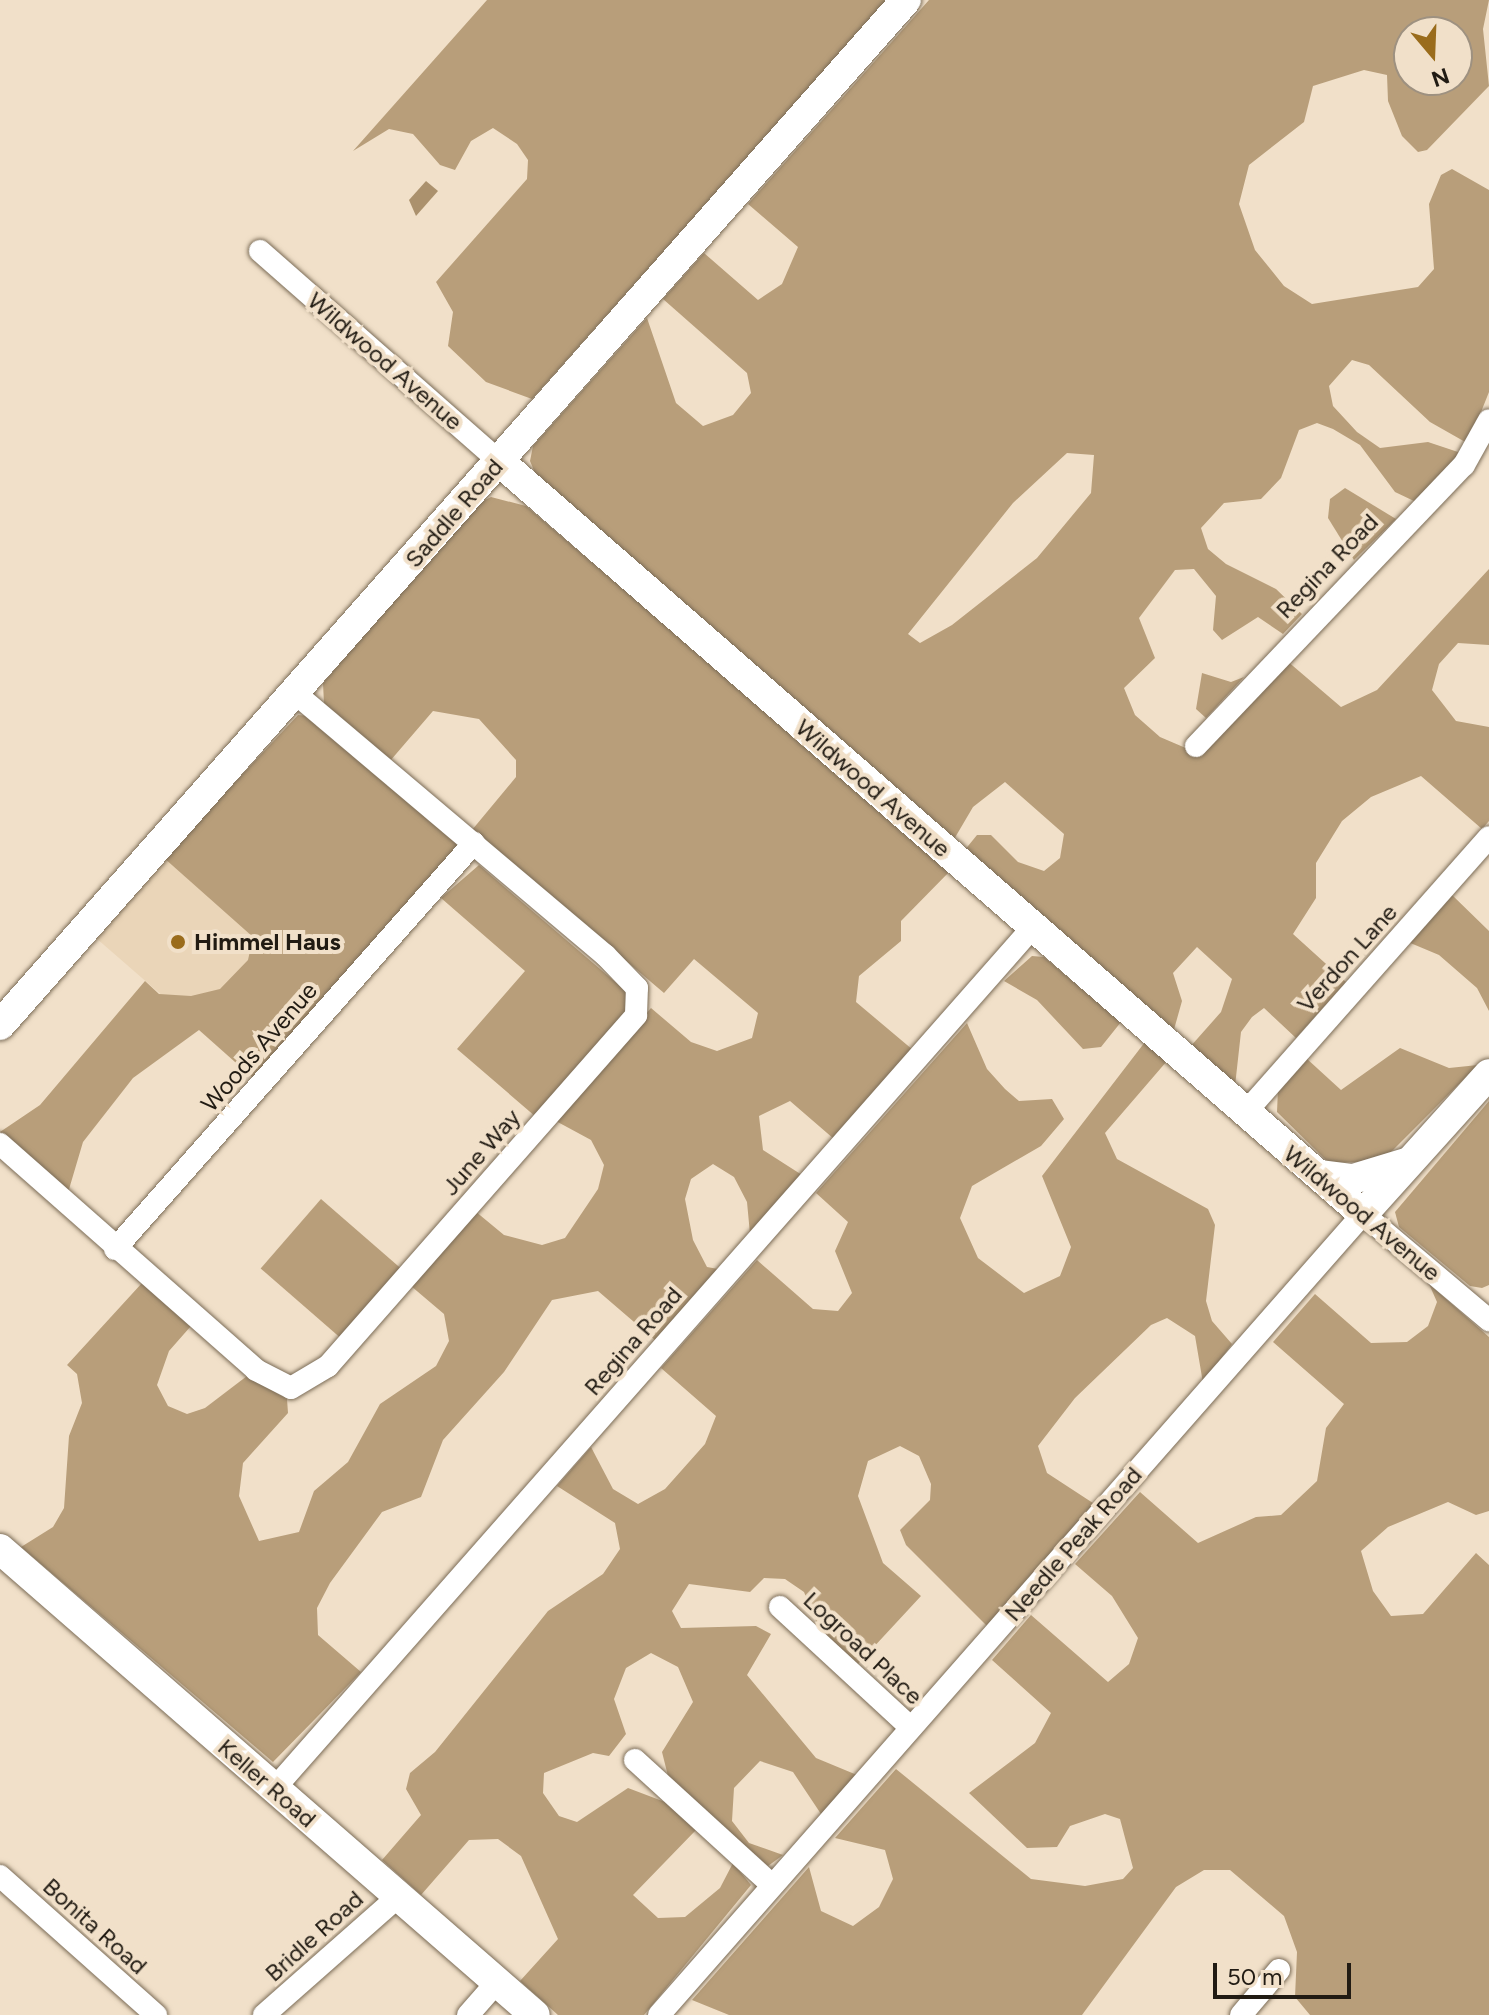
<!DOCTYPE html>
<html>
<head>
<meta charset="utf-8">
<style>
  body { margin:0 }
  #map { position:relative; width:1489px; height:2015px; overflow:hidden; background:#f1e0c9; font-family:Figtree,sans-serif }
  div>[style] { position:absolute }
  .built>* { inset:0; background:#ead5b8; transform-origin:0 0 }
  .forest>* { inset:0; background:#b89e7a; transform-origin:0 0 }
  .water>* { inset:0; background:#ab916d }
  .roads { filter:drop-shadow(0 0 2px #7b6c57) drop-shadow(0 0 2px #7b6c57) }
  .street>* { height:22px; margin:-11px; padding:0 11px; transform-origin:11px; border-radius:11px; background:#fff }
  .secondary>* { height:30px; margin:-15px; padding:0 15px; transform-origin:15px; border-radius:15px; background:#fff }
  .dots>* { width:22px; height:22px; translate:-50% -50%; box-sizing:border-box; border:4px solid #f1e0c9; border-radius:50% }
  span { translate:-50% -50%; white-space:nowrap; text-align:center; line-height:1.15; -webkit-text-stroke:8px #f1e0c9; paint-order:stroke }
  .street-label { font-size:24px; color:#211b13 }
  .poi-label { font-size:24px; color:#211b13; font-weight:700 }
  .left { translate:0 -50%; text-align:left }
  .north { position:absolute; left:1393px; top:16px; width:80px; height:80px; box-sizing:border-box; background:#f1e0c9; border:2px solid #9e9180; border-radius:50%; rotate:161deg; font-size:22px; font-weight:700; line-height:32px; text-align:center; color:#211b13 }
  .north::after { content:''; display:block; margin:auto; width:28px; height:36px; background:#9a6c1c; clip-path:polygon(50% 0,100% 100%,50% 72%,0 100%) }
  .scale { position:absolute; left:1213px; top:1963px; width:138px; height:36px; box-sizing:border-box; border:4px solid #211b13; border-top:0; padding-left:10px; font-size:24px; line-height:28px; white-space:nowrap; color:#211b13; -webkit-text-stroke:6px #f1e0c9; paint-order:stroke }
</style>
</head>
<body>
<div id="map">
  <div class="built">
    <div style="left:164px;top:858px;width:213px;height:105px;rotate:41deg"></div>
  </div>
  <div class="forest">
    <div style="clip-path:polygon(487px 0,888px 0,532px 399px,486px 382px,448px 346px,453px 312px,436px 282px,527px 179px,528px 160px,517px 144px,493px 128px,471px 141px,455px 170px,440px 165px,413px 134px,389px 129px,353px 151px)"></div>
    <div style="clip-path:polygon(evenodd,929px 0,1489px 0,1483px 29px,1489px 86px,1427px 150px,1418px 152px,1402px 136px,1388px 101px,1387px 75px,1364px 70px,1313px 86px,1304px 122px,1249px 165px,1239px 204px,1255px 250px,1284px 286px,1312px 304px,1418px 287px,1434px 269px,1429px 204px,1441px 175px,1452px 169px,1489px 190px,1489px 392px,1473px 432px,1467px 443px,1430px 422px,1369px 365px,1352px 360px,1329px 386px,1333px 406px,1357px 432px,1380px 448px,1428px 442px,1461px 453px,1414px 501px,1395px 492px,1360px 445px,1333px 429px,1317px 423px,1299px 430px,1281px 478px,1261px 499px,1224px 503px,1201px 528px,1208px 549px,1226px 564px,1276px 589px,1302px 614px,1283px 634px,1258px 617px,1222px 640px,1213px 630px,1216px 596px,1194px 569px,1175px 570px,1139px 618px,1155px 658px,1124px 688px,1135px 715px,1160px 737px,1202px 755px,1286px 660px,1341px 707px,1377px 690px,1489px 569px,1489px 645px,1458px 643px,1439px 664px,1432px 690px,1456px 721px,1489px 727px,1489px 821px,1482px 829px,1421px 776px,1371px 797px,1342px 821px,1316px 863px,1316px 898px,1293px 934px,1346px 982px,1296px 1038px,1264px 1008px,1252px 1017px,1241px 1032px,1235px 1086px,1190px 1047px,1221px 1012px,1232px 979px,1197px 947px,1173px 973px,1182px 1001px,1173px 1033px,964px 851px,977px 835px,991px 835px,1018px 862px,1044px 871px,1060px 858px,1064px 834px,1005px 782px,973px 807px,953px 841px,535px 473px,530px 461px,533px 446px,647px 318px,676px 403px,703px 426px,733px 415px,751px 393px,747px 373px,663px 299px,704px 253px,758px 300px,782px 284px,798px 247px,748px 204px,929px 0,1409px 32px,1457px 32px,1457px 80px,1409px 80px,1409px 32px,929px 0,1067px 453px,1094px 455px,1091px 493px,1037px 558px,952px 625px,920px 643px,908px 634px,1013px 503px,1067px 453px)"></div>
    <div style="clip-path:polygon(1345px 488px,1396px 519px,1354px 560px,1328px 518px,1330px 499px)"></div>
    <div style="clip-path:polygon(491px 497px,526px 506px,952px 869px,901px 921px,901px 941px,859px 976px,856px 1002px,913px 1050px,834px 1139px,790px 1101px,759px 1116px,763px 1150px,802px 1175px,750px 1234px,747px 1202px,734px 1177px,713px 1164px,691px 1179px,685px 1199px,693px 1240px,707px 1267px,718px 1269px,655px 1340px,598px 1291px,552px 1300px,504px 1372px,443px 1440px,421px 1497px,382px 1512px,330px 1583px,317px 1608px,318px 1635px,361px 1672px,273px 1762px,21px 1547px,53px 1527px,64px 1508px,69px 1436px,82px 1403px,77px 1374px,67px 1365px,142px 1283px,191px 1326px,169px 1351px,157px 1385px,168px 1406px,187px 1414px,205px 1408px,247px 1376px,287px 1399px,288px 1413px,243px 1463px,239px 1496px,259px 1541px,299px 1532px,314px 1491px,348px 1462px,380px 1404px,436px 1366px,449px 1341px,444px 1314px,411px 1286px,475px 1211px,504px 1235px,542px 1245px,565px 1238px,598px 1189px,604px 1165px,591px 1140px,554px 1120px,651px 1008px,691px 1042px,717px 1051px,752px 1038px,758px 1013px,694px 959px,664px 993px,472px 830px,516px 777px,516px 760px,479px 719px,433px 711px,390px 761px,324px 704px,323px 683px,475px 505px)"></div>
    <div style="clip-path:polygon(1202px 673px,1231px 682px,1244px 677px,1206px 718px,1196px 709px)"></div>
    <div style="clip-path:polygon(298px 715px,309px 716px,456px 843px,457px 852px,253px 1078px,199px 1030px,133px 1078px,83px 1142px,67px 1196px,0 1132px,40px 1105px,145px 981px,159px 994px,191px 996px,220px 989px,248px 960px,253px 937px,164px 858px)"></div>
    <div style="clip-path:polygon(479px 865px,628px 993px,624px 1017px,536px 1117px,457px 1049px,525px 971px,441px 898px)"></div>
    <div style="clip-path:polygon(1451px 894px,1489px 931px,1489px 1011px,1477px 988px,1439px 955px,1408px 942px)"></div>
    <div style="clip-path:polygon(1032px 956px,1044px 957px,1121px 1022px,1101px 1047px,1083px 1049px,1037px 1000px,1004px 981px)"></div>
    <div style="clip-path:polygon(967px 1023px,987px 1069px,1005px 1089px,1019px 1101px,1052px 1099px,1064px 1119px,1041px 1146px,972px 1186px,960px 1218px,978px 1258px,1024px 1293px,1060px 1276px,1071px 1247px,1042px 1176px,1145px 1042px,1167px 1061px,1105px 1133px,1117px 1159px,1208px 1209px,1215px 1225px,1206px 1301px,1212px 1321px,1232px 1344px,1203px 1383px,1195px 1336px,1167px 1318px,1151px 1325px,1075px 1398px,1038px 1446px,1047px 1473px,1096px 1505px,988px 1627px,906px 1545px,900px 1530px,930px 1500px,931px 1484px,919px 1456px,900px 1446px,868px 1461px,858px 1496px,883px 1563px,921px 1596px,858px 1664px,819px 1629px,804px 1592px,785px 1579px,764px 1578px,750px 1592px,689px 1584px,672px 1611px,681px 1628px,756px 1626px,771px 1634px,747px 1675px,816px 1758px,857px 1775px,821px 1814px,793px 1772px,760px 1761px,734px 1788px,732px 1821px,749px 1843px,783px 1855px,768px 1866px,669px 1780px,662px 1752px,693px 1702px,678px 1667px,651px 1653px,626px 1668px,614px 1699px,626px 1734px,609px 1756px,593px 1753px,544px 1773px,543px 1793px,559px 1816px,577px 1822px,628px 1788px,665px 1802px,696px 1830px,633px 1895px,658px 1918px,685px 1917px,720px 1888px,733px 1863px,751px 1885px,644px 2015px,558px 2015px,520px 1981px,558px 1939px,521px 1856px,498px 1839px,469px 1840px,421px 1895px,382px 1860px,421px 1815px,406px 1789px,410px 1773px,435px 1752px,548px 1611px,603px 1574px,620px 1549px,615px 1523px,557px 1486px,591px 1447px,613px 1489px,638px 1504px,665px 1489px,705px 1444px,716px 1416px,661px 1368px,757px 1260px,813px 1309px,838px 1311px,852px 1293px,835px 1251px,848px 1222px,816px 1193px)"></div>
    <div style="clip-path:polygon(1400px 1048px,1449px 1068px,1478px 1065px,1382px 1161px,1329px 1163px,1277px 1112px,1278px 1089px,1306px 1058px,1341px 1090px)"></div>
    <div style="clip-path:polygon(1489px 1101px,1489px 1285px,1482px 1288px,1470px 1286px,1399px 1227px,1395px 1212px)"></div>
    <div style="left:321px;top:1199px;width:106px;height:92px;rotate:41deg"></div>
    <div style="clip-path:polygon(1429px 1284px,1489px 1337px,1489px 1511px,1476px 1515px,1448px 1502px,1388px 1527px,1361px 1551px,1373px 1591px,1391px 1616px,1423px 1614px,1476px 1553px,1489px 1565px,1489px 2015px,1310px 2015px,1295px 1997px,1297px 1952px,1284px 1916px,1230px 1870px,1204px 1870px,1176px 1887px,1082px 2015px,729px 2015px,692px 2000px,809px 1867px,821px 1911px,853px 1926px,879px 1907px,893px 1879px,885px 1850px,835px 1838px,896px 1769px,1031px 1879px,1085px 1886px,1123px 1879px,1133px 1868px,1120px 1819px,1105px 1814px,1070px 1826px,1057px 1847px,1027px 1848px,969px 1793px,1035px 1743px,1051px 1713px,992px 1660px,1031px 1615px,1108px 1682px,1129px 1664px,1138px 1638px,1112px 1596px,1075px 1564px,1140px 1492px,1198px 1543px,1256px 1517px,1281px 1515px,1317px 1481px,1326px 1428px,1344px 1404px,1273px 1342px,1315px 1294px,1371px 1343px,1407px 1342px,1428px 1326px,1437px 1302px)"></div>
  </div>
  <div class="water">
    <div style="clip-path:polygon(426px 181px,438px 191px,416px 216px,409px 200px)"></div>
  </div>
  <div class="roads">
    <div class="street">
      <div style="left:260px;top:251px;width:318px;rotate:41.3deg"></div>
      <div style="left:1196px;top:746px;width:388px;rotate:-46.4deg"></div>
      <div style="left:1464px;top:465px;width:51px;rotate:-60.9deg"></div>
      <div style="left:1245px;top:1113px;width:368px;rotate:-48.5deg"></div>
      <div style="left:0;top:1144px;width:341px;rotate:41.4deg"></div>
      <div style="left:256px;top:1370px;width:39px;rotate:27deg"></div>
      <div style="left:291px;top:1388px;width:43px;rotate:-30.7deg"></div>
      <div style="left:328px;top:1366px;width:467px;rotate:-48.7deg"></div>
      <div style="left:636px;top:1015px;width:27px;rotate:-88deg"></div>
      <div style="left:637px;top:988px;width:46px;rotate:-134.1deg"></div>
      <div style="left:605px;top:955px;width:406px;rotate:-139.8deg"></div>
      <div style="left:115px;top:1249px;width:542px;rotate:-48.52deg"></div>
      <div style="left:780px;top:1607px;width:178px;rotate:42.7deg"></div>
      <div style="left:635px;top:1760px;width:185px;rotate:42.4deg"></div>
      <div style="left:274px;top:1789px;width:1147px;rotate:-48.64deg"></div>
      <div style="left:0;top:1876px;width:209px;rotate:41.7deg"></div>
      <div style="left:264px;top:2015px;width:179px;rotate:-41.4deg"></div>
      <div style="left:468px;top:2015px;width:44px;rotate:-48.7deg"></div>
      <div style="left:659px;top:2015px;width:1066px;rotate:-48.69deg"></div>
      <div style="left:1363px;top:1214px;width:165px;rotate:40.1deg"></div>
      <div style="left:1241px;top:2015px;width:59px;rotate:-49.8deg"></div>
    </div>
    <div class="secondary">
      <div style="left:499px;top:461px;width:1146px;rotate:41.07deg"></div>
      <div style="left:1363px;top:1214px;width:188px;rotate:-48deg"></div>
      <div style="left:0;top:1025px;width:1368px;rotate:-48.53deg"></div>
      <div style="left:1319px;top:1175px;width:34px;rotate:7deg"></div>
      <div style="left:1353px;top:1179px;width:55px;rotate:-16.8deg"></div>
      <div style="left:0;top:1549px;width:709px;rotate:41.06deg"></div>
    </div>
  </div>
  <div class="dots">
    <div style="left:178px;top:942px;background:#9a6c1c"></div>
  </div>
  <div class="street-label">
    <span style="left:385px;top:361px;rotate:41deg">Wildwood Avenue</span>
    <span style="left:454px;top:513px;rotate:-49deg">Saddle Road</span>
    <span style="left:1327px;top:566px;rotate:-46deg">Regina Road</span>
    <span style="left:873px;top:788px;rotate:41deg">Wildwood Avenue</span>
    <span style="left:1347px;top:958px;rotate:-48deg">Verdon Lane</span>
    <span style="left:259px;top:1047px;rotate:-49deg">Woods Avenue</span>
    <span style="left:481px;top:1152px;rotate:-49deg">June Way</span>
    <span style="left:1362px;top:1213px;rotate:40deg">Wildwood Avenue</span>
    <span style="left:633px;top:1341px;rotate:-49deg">Regina Road</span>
    <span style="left:1073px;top:1544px;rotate:-49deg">Needle Peak Road</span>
    <span style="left:863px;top:1648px;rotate:43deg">Logroad Place</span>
    <span style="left:267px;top:1783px;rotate:41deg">Keller Road</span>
    <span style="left:95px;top:1926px;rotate:42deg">Bonita Road</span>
    <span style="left:314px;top:1936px;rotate:-42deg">Bridle Road</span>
  </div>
  <div class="poi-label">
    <span class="left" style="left:194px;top:942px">Himmel Haus</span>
  </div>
  <div class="north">N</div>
  <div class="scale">50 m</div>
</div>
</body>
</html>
